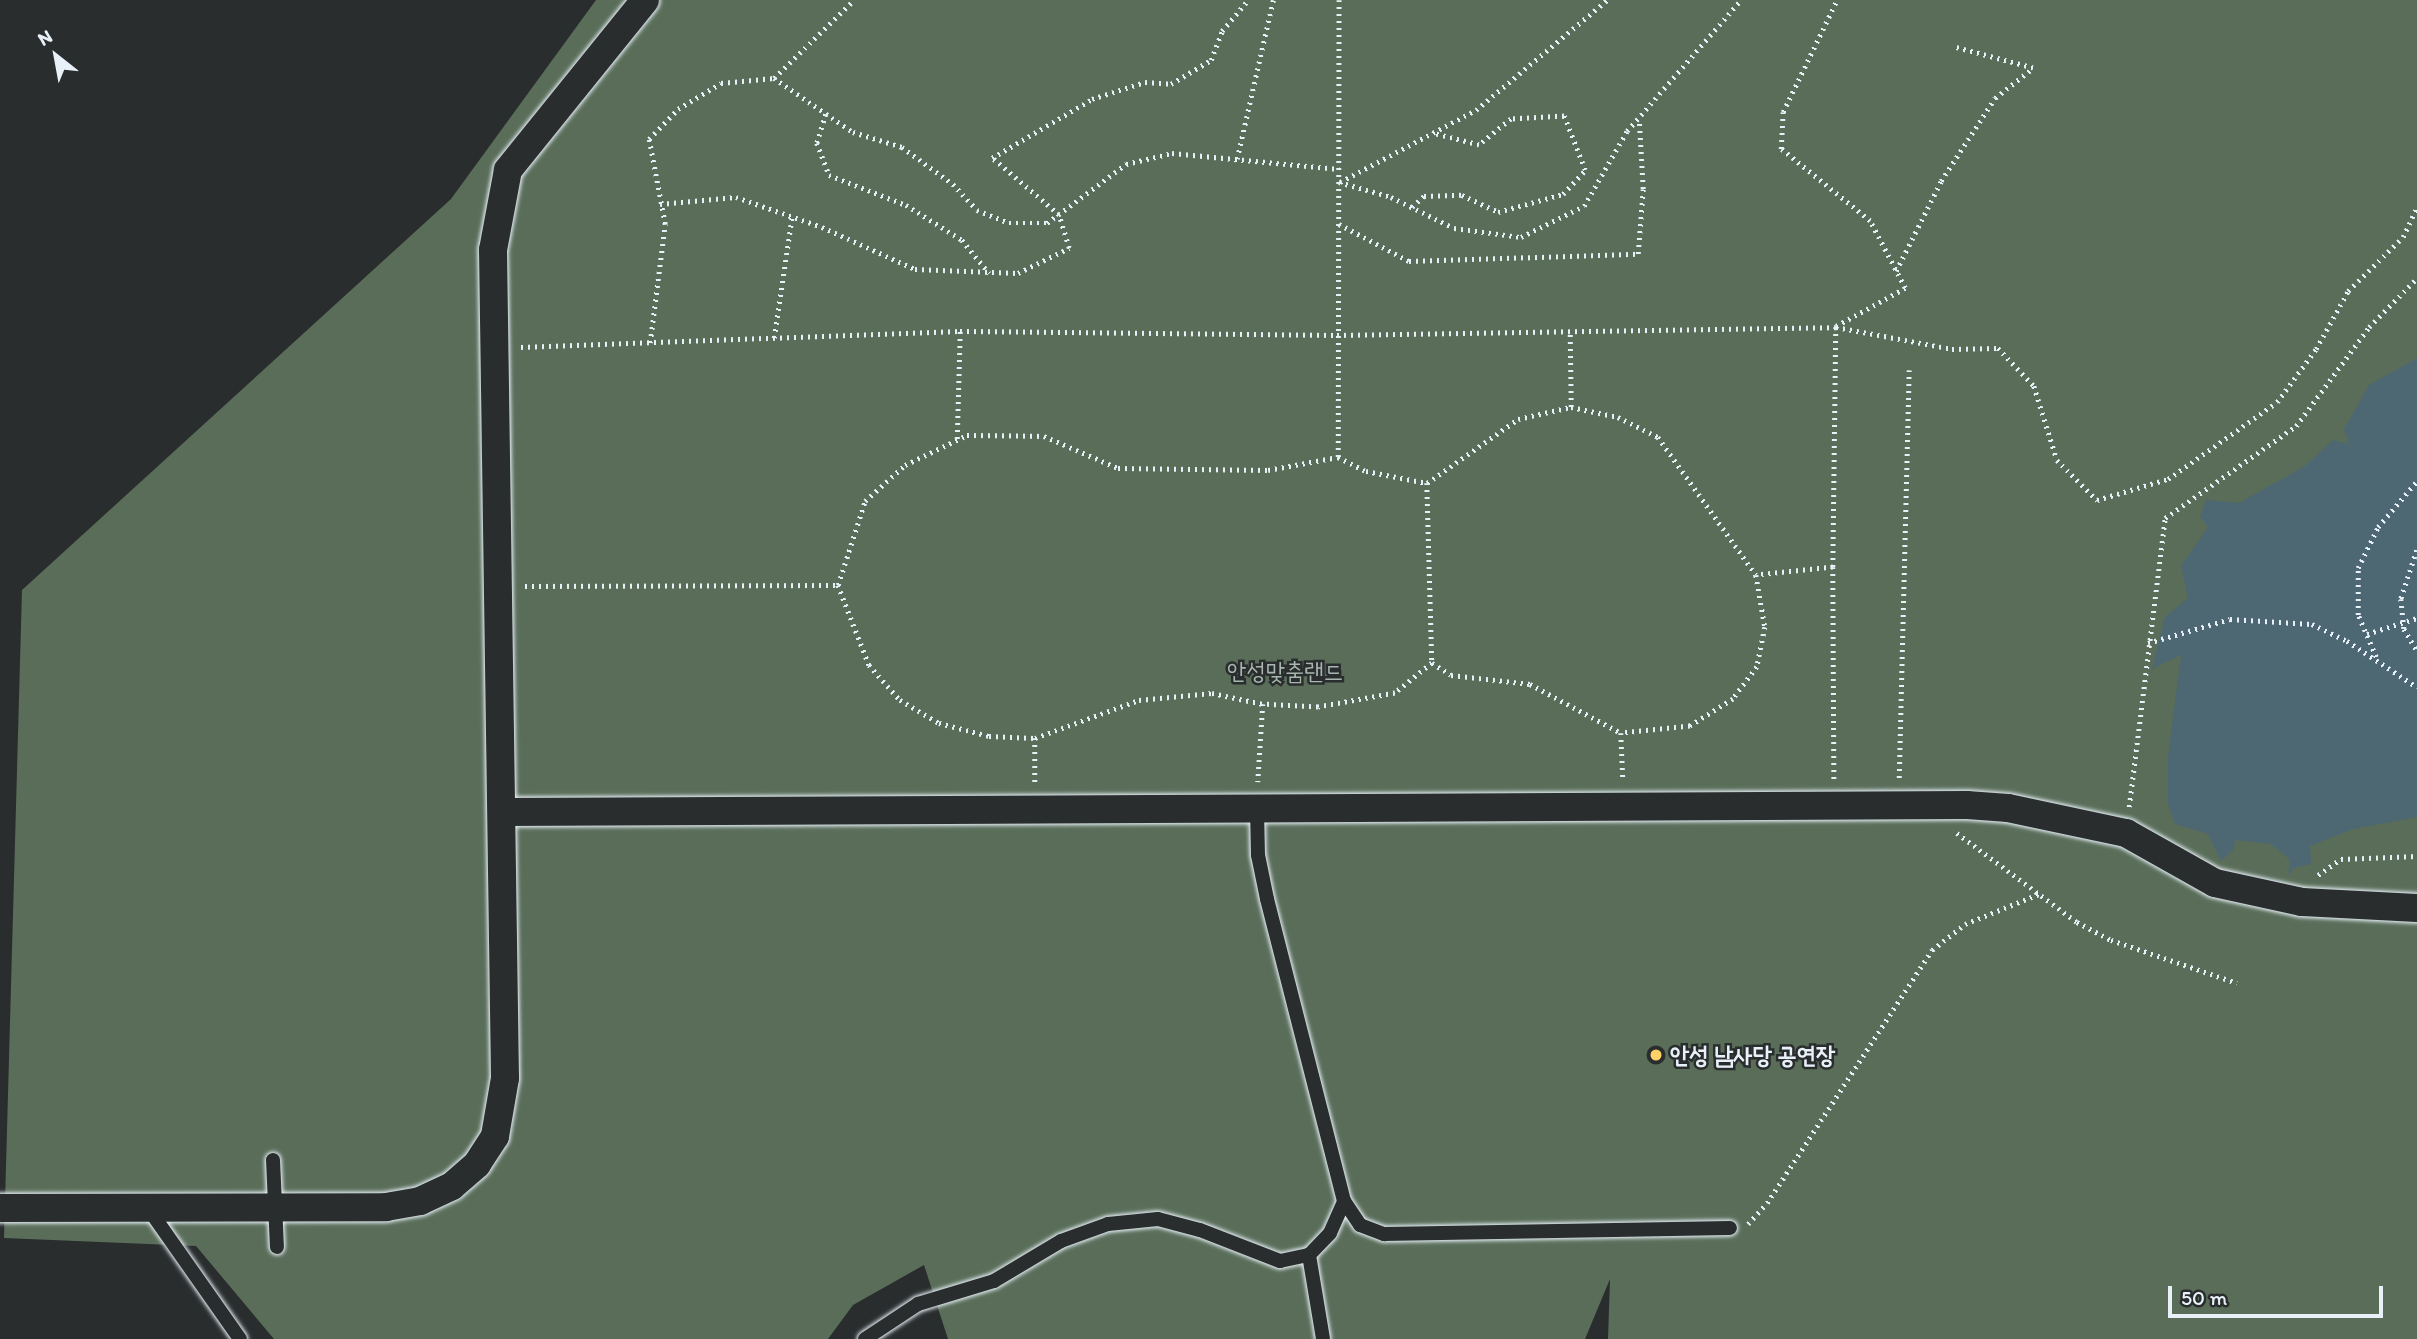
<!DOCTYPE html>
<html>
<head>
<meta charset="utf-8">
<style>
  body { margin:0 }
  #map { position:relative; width:2417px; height:1339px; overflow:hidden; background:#2a2d2e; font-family:Itim,"Poor Story",sans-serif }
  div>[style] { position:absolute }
  .green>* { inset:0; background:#596d59 }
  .water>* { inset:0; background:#4e6873 }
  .path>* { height:4.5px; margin-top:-2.25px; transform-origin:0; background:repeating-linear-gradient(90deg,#e8f1f8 0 2px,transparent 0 7px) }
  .roads { filter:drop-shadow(0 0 2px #e8f1f8) drop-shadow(0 0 2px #e8f1f8) }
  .service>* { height:14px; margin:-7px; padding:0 7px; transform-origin:7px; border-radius:7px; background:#2a2d2e }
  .minor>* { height:28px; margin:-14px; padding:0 14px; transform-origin:14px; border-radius:14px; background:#2a2d2e }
  .dots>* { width:19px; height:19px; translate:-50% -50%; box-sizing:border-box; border:4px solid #2a2d2e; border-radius:50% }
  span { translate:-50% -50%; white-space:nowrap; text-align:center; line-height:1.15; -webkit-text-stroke:5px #2a2d2e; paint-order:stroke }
  .park-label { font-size:24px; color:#a8b6b0 }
  .poi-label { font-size:24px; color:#e8f1f8; font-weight:700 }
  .left { translate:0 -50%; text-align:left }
  .north { position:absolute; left:21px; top:21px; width:70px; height:70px; -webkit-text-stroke:5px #2a2d2e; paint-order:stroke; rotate:329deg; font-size:19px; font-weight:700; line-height:28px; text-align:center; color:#e8f1f8 }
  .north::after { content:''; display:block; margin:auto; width:24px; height:32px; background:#e8f1f8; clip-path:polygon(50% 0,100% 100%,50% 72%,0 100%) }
  .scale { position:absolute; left:2168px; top:1286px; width:215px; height:32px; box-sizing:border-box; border:4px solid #e8f1f8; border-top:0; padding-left:9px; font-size:21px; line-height:24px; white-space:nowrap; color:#e8f1f8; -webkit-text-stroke:5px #2a2d2e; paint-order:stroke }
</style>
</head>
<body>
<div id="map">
  <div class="green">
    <div style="clip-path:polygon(596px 0,2417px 0,2417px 1339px,1608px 1339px,1610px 1279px,1585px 1339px,948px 1339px,924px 1265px,853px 1305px,828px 1339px,274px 1339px,196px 1246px,4px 1238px,22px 590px,451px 199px)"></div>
  </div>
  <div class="water">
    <div style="clip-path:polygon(2417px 358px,2417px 817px,2353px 829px,2310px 846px,2311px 864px,2294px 868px,2288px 875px,2290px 860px,2271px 844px,2235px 840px,2234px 849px,2221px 861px,2208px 834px,2175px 824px,2168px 804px,2168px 757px,2181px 655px,2152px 669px,2165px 617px,2188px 598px,2181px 566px,2208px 527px,2200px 517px,2206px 500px,2239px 503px,2305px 466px,2333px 440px,2349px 444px,2344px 429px,2369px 385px)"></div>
  </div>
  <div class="path">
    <div style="left:774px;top:78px;width:112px;rotate:-44.3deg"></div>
    <div style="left:826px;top:114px;width:30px;rotate:107deg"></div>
    <div style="left:817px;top:143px;width:34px;rotate:69deg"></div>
    <div style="left:829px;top:175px;width:83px;rotate:21.3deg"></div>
    <div style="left:906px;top:205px;width:66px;rotate:32deg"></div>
    <div style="left:962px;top:240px;width:43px;rotate:50.7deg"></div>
    <div style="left:1237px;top:159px;width:163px;rotate:-77.2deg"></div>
    <div style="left:1339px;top:182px;width:54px;rotate:16.1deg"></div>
    <div style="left:1391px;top:197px;width:70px;rotate:26.2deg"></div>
    <div style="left:1454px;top:228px;width:68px;rotate:7.7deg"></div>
    <div style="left:1521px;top:237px;width:70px;rotate:-26.2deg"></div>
    <div style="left:1584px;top:206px;width:86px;rotate:-60.2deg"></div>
    <div style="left:1627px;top:131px;width:174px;rotate:-49deg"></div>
    <div style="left:1340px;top:182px;width:154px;rotate:-27.9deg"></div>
    <div style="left:1476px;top:110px;width:171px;rotate:-40deg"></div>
    <div style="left:660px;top:204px;width:76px;rotate:-5.3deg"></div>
    <div style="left:736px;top:197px;width:91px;rotate:19.2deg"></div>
    <div style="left:822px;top:227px;width:102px;rotate:24.3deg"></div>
    <div style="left:915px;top:269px;width:103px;rotate:2.2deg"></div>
    <div style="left:1018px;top:273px;width:57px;rotate:-26.1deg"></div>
    <div style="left:1069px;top:248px;width:34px;rotate:-107deg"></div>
    <div style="left:1059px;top:215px;width:88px;rotate:-139.6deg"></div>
    <div style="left:992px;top:158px;width:116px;rotate:-30.5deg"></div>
    <div style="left:1092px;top:99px;width:56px;rotate:-17.8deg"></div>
    <div style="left:1145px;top:82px;width:26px;rotate:4deg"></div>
    <div style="left:1171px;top:84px;width:47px;rotate:-31deg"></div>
    <div style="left:1211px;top:60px;width:31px;rotate:-69deg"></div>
    <div style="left:1222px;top:31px;width:40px;rotate:-50deg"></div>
    <div style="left:1412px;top:207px;width:16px;rotate:-43deg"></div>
    <div style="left:1424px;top:196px;width:38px;rotate:-2deg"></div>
    <div style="left:1462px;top:195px;width:40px;rotate:25deg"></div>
    <div style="left:1498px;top:212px;width:67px;rotate:-15.5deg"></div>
    <div style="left:1563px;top:194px;width:33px;rotate:-47deg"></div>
    <div style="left:1585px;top:170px;width:58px;rotate:-111.3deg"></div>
    <div style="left:1564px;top:116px;width:53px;rotate:176.8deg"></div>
    <div style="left:1511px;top:119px;width:41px;rotate:140.9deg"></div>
    <div style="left:1479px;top:145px;width:49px;rotate:-165.7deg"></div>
    <div style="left:1339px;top:224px;width:79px;rotate:27.9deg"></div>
    <div style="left:1409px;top:261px;width:229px;rotate:-1.8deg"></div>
    <div style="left:1638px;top:254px;width:65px;rotate:-85.6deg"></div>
    <div style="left:1643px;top:189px;width:70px;rotate:-93.3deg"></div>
    <div style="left:1896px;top:271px;width:101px;rotate:-63.4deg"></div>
    <div style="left:1941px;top:181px;width:99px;rotate:-57deg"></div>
    <div style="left:1995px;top:98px;width:48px;rotate:-38.3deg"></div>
    <div style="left:2033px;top:68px;width:82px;rotate:-165.1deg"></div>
    <div style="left:1836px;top:326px;width:79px;rotate:-28.8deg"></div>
    <div style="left:1905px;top:288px;width:76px;rotate:-117.6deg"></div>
    <div style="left:1870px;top:221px;width:114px;rotate:-141deg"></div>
    <div style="left:1781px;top:149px;width:37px;rotate:-87deg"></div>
    <div style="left:1783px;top:112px;width:124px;rotate:-64.3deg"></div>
    <div style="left:1836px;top:327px;width:118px;rotate:10.7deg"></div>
    <div style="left:1952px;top:349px;width:46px;rotate:-1.2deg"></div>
    <div style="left:1998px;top:348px;width:52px;rotate:46.5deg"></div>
    <div style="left:2034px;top:386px;width:77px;rotate:72.7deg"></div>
    <div style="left:2057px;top:460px;width:57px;rotate:45deg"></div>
    <div style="left:2097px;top:500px;width:74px;rotate:-16.5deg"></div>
    <div style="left:2168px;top:479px;width:133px;rotate:-35.2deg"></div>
    <div style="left:2277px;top:402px;width:66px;rotate:-53.7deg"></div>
    <div style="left:2316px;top:349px;width:66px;rotate:-61.1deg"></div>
    <div style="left:2348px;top:291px;width:77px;rotate:-44.5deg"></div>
    <div style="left:2403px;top:237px;width:33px;rotate:-65deg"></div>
    <div style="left:774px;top:338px;width:123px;rotate:-81.6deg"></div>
    <div style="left:650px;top:343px;width:120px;rotate:-82.8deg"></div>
    <div style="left:665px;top:224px;width:86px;rotate:-100.7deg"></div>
    <div style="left:649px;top:139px;width:42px;rotate:-46deg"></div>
    <div style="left:678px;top:109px;width:50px;rotate:-31.2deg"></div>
    <div style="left:721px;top:83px;width:53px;rotate:-5.4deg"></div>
    <div style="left:774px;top:78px;width:96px;rotate:34.4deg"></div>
    <div style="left:853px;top:132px;width:51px;rotate:17deg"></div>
    <div style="left:902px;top:147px;width:63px;rotate:36deg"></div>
    <div style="left:953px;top:184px;width:35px;rotate:47deg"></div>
    <div style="left:977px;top:210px;width:35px;rotate:22deg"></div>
    <div style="left:1009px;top:223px;width:38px"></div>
    <div style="left:1047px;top:223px;width:99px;rotate:-36.8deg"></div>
    <div style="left:1126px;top:164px;width:47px;rotate:-13.4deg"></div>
    <div style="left:1172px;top:153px;width:168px;rotate:5.5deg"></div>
    <div style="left:521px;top:347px;width:439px;rotate:-2.1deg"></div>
    <div style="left:960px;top:331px;width:377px;rotate:0.6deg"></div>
    <div style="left:1337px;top:335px;width:499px;rotate:-0.9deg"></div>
    <div style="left:1836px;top:327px;width:240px;rotate:90.7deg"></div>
    <div style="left:1833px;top:567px;width:77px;rotate:174.1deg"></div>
    <div style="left:1571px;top:407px;width:48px;rotate:12deg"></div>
    <div style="left:1618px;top:417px;width:45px;rotate:26.6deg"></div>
    <div style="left:1658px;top:437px;width:169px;rotate:54.6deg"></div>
    <div style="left:1756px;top:575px;width:53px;rotate:80.2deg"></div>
    <div style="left:1765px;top:627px;width:41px;rotate:101.3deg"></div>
    <div style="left:1757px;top:667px;width:40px;rotate:127deg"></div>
    <div style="left:1733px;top:699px;width:51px;rotate:147.9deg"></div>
    <div style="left:1690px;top:726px;width:69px;rotate:174.2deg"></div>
    <div style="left:1621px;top:733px;width:46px;rotate:87.5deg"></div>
    <div style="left:957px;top:439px;width:108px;rotate:-88.4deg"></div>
    <div style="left:1338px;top:457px;width:457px;rotate:-89.9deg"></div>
    <div style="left:1427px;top:483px;width:111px;rotate:-35.1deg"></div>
    <div style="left:1518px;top:419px;width:54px;rotate:-12.8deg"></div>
    <div style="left:1571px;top:407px;width:76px;rotate:-90.8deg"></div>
    <div style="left:2417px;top:550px;width:52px;rotate:108.1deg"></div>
    <div style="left:2401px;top:599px;width:30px;rotate:84deg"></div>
    <div style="left:2404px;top:629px;width:26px;rotate:59deg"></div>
    <div style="left:1833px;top:567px;width:213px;rotate:89.7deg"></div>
    <div style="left:838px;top:585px;width:88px;rotate:-72.2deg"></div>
    <div style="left:865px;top:501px;width:54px;rotate:-42deg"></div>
    <div style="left:905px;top:465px;width:69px;rotate:-25.8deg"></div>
    <div style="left:967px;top:435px;width:77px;rotate:0.7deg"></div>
    <div style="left:1044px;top:436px;width:81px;rotate:23.4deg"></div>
    <div style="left:1118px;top:468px;width:150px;rotate:0.8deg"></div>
    <div style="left:1268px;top:470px;width:71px;rotate:-10.5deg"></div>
    <div style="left:1338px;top:457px;width:31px;rotate:27deg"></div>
    <div style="left:1366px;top:471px;width:62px;rotate:11.1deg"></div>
    <div style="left:1427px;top:483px;width:180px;rotate:88.4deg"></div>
    <div style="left:1432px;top:663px;width:48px;rotate:141deg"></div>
    <div style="left:1395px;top:693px;width:78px;rotate:169.7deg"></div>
    <div style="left:1318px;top:707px;width:55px;rotate:-176.9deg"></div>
    <div style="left:525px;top:586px;width:313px;rotate:-0.2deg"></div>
    <div style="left:838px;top:585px;width:86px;rotate:68.8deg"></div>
    <div style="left:869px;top:665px;width:47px;rotate:48.5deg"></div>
    <div style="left:900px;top:700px;width:45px;rotate:30.5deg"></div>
    <div style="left:939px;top:723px;width:52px;rotate:14.6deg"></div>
    <div style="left:989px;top:736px;width:46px;rotate:2.5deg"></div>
    <div style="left:1035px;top:738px;width:46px;rotate:90deg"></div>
    <div style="left:2367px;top:634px;width:52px;rotate:-17.7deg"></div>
    <div style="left:2148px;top:643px;width:85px;rotate:-16.3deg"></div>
    <div style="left:2230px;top:619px;width:82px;rotate:3.5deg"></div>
    <div style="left:2312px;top:624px;width:39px;rotate:26deg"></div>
    <div style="left:2347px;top:641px;width:84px;rotate:33.3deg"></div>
    <div style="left:2376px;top:657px;width:46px;rotate:-113.2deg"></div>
    <div style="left:2358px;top:615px;width:47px;rotate:-90deg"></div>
    <div style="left:2358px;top:568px;width:46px;rotate:-64deg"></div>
    <div style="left:2378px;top:527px;width:60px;rotate:-49.7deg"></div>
    <div style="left:1432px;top:663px;width:22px;rotate:32deg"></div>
    <div style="left:1451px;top:675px;width:80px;rotate:6.5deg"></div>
    <div style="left:1530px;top:684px;width:103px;rotate:28.3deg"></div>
    <div style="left:1035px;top:738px;width:111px;rotate:-20.1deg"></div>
    <div style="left:1139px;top:700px;width:73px;rotate:-5.5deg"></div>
    <div style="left:1212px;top:693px;width:52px;rotate:12.2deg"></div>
    <div style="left:1263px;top:704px;width:78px;rotate:93.7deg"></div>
    <div style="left:1899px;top:778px;width:408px;rotate:-88.6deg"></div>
    <div style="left:2129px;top:807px;width:291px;rotate:-82.9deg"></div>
    <div style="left:2165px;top:518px;width:160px;rotate:-35.1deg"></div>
    <div style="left:2296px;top:426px;width:123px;rotate:-53.6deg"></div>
    <div style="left:2369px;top:327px;width:69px;rotate:-45.6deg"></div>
    <div style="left:1957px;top:833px;width:149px;rotate:36.6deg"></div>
    <div style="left:2077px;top:922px;width:38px;rotate:28deg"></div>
    <div style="left:2111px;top:940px;width:133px;rotate:18.8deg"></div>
    <div style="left:2318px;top:875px;width:28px;rotate:-35deg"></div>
    <div style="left:2341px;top:859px;width:76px;rotate:-2.3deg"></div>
    <div style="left:1748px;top:1224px;width:28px;rotate:-48deg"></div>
    <div style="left:1767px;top:1203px;width:302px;rotate:-56.9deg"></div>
    <div style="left:1932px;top:950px;width:42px;rotate:-38.2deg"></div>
    <div style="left:1965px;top:924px;width:80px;rotate:-22.1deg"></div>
  </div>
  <div class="roads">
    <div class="service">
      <div style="left:1257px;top:808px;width:47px;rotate:88.8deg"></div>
      <div style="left:1258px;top:855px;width:45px;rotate:78.4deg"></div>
      <div style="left:1267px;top:899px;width:312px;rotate:75.7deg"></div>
      <div style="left:1344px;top:1201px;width:29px;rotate:56deg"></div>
      <div style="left:1360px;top:1225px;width:26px;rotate:21deg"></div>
      <div style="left:1384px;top:1234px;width:346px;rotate:-1deg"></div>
      <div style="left:273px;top:1160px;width:87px;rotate:87.4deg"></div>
      <div style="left:148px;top:1208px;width:160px;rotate:54.9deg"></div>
      <div style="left:1309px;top:1255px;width:85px;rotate:80.5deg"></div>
      <div style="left:865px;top:1339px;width:64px;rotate:-33.4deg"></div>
      <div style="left:918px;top:1304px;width:79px;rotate:-16.8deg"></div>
      <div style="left:994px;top:1281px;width:78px;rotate:-30.8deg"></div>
      <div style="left:1061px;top:1241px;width:50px;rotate:-19.9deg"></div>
      <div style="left:1108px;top:1224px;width:50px;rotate:-5.7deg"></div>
      <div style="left:1158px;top:1219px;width:43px;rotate:14.7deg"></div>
      <div style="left:1200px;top:1230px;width:86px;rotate:21.2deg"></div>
      <div style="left:1280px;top:1261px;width:30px;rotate:-12deg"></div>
      <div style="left:1309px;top:1255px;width:30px;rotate:-46deg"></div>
      <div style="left:1330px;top:1233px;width:35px;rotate:-66deg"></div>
    </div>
    <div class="minor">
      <div style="left:503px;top:812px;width:1464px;rotate:-0.27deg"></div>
      <div style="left:1967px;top:805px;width:41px;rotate:4.2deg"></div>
      <div style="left:2008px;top:808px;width:121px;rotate:12deg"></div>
      <div style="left:2126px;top:833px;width:102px;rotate:29.3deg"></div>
      <div style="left:2215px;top:883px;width:89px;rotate:12.3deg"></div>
      <div style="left:2302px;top:902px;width:115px;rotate:3deg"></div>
      <div style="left:0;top:1208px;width:386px;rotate:-0.1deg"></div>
      <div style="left:386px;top:1207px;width:35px;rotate:-10deg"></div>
      <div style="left:420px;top:1201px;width:35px;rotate:-25deg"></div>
      <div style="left:452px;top:1186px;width:33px;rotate:-41deg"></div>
      <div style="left:477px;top:1164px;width:33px;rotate:-57deg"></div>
      <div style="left:495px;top:1136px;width:59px;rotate:-80.2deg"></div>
      <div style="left:505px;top:1078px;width:828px;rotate:-90.83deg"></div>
      <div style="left:493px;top:250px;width:81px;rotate:-79.4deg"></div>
      <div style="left:508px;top:170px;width:218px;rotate:-51.1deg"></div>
    </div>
  </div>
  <div class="dots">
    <div style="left:1656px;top:1055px;background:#ffd166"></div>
  </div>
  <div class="park-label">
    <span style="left:1285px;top:671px">안성맞춤랜드</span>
  </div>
  <div class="poi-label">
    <span class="left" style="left:1670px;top:1055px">안성 남사당 공연장</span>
  </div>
  <div class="north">N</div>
  <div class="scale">50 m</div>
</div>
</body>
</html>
